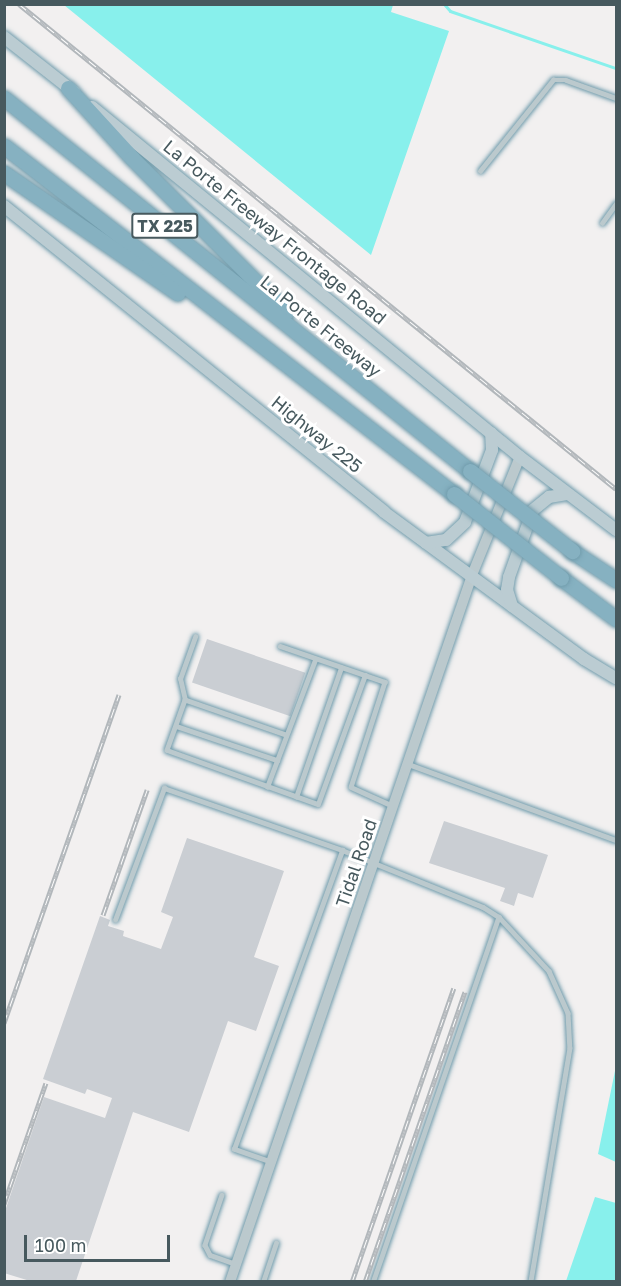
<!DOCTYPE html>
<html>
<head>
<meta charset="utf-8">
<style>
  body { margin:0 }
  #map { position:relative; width:621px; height:1286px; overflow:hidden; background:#f2f0f0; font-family:"Golos Text",sans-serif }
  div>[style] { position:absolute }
  .water>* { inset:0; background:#88f0ec }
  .stream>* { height:3px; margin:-1.5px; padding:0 1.5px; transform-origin:1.5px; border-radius:1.5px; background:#88f0ec }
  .building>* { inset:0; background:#caced3; transform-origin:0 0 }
  .roads { filter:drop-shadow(0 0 2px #719cac) drop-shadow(0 0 2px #719cac) }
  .service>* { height:4.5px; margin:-2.25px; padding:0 2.25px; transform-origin:2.25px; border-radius:2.25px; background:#bbc9cd }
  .tertiary>* { height:10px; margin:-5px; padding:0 5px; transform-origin:5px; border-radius:5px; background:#bbc9cd }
  .secondary>* { height:12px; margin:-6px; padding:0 6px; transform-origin:6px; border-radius:6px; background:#bbccd2 }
  .motorway>* { height:15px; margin:-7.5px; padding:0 7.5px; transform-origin:7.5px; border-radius:7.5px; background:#86b1c1 }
  .rail>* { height:5px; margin-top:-2.5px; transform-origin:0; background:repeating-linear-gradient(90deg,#fff 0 9px,#b2b7bb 0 18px); box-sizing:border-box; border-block:2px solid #b2b7bb }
  .bridges { filter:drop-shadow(0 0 2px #719cac) drop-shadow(0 0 2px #719cac) }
  .motorway-bridge>* { height:15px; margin:-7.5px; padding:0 7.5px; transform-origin:7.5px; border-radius:7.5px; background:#86b1c1 }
  span { translate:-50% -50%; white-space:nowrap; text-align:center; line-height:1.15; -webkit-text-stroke:6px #fff; paint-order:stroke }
  .shield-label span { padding:2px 4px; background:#fff; border:2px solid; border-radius:4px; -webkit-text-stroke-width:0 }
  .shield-label { font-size:16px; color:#47595e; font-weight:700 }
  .street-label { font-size:18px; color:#47595e }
  .frame { position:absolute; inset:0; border:6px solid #47595e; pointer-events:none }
  .scale { position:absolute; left:24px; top:1235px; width:146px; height:27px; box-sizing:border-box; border:3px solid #47595e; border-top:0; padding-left:8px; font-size:18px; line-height:21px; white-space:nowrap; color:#47595e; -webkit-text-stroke:4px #fff; paint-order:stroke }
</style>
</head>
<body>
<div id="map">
  <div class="water">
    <div style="clip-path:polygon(64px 5px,393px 5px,391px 12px,449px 31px,371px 255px)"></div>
    <div style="clip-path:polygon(616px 1066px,616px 1162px,598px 1154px)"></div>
    <div style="clip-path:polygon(595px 1197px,616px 1203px,616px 1281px,566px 1281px)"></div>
  </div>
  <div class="stream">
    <div style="left:444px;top:4px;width:9px;rotate:49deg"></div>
    <div style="left:450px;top:11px;width:176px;rotate:19deg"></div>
  </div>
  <div class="building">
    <div style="left:207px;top:639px;width:104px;height:46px;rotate:19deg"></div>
    <div style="clip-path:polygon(444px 821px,548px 855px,533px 898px,518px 893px,514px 906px,500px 901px,505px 888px,429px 863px)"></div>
    <div style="clip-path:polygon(187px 838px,284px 871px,254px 957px,279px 966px,256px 1031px,228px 1021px,189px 1132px,133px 1112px,76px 1281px,30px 1281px,4px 1273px,4px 1214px,44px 1097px,105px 1118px,112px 1098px,87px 1089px,85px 1094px,43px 1079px,100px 916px,110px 920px,108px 926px,124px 931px,123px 936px,161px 949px,173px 917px,161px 912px)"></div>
  </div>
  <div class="roads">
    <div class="service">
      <div style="left:480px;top:171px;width:117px;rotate:-51.3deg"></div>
      <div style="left:553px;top:80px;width:13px"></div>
      <div style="left:566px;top:80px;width:53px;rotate:19.8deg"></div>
      <div style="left:602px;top:223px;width:24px;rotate:-54deg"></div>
      <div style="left:280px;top:646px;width:111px;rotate:18.9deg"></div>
      <div style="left:385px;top:682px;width:110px;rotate:107.9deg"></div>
      <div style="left:351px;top:787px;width:46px;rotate:24.3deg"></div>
      <div style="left:185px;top:700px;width:22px;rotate:-103deg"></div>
      <div style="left:180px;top:679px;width:45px;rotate:-70.3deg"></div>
      <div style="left:176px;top:726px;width:107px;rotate:18.6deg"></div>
      <div style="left:286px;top:735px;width:107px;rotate:-160.9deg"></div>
      <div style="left:185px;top:700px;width:53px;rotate:109.8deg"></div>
      <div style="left:167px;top:750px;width:160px;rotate:19.7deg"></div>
      <div style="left:318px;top:804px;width:137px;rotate:-70deg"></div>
      <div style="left:408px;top:764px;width:221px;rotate:20.1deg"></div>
      <div style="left:267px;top:787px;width:136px;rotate:-69.3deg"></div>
      <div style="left:296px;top:797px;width:137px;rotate:-70.8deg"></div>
      <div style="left:499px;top:917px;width:74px;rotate:47.2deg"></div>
      <div style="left:549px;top:971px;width:46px;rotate:65.7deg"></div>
      <div style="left:568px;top:1013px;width:35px;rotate:87deg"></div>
      <div style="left:570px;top:1048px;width:237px;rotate:99.5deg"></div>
      <div style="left:115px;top:920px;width:141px;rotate:-69.6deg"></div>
      <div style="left:164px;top:788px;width:188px;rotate:19.2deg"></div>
      <div style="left:342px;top:850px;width:152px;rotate:22deg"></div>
      <div style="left:483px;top:907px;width:19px;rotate:32deg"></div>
      <div style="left:499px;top:917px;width:386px;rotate:109deg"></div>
      <div style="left:271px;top:1162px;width:39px;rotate:-161deg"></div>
      <div style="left:234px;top:1149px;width:318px;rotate:-70.1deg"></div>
      <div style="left:222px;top:1195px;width:53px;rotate:108.8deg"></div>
      <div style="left:205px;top:1245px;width:11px;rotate:63deg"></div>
      <div style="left:210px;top:1255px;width:28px;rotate:19deg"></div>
      <div style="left:263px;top:1282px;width:41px;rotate:-71.6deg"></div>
    </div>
    <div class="tertiary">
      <div style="left:230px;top:1282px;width:747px;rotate:-71.1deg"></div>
      <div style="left:472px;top:575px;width:127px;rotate:-67.9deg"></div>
    </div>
    <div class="secondary">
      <div style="left:4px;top:37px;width:89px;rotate:38.2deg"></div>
      <div style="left:92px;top:107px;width:553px;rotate:39.27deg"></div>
      <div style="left:520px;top:457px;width:121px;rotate:37.2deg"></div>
      <div style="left:4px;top:206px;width:488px;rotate:38.8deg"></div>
      <div style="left:384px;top:512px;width:248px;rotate:36.3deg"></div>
      <div style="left:584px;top:659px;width:37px;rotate:31deg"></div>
      <div style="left:426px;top:543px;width:20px;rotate:-9deg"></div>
      <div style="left:446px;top:540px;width:26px;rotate:-43deg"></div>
      <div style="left:465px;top:522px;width:77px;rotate:-69.4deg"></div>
      <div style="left:492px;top:450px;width:17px;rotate:-93deg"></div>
      <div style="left:512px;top:606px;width:17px;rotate:-107deg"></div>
      <div style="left:507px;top:590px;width:13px;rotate:-81deg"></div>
      <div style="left:509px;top:577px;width:71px;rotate:-70.3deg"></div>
      <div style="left:533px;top:510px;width:21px;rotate:-39deg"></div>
      <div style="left:549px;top:497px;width:18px;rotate:-9deg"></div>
    </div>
    <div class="motorway">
      <div style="left:68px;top:88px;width:95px;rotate:47.6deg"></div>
      <div style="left:132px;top:158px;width:218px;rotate:45deg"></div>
      <div style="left:4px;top:98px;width:597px;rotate:38.67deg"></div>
      <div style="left:4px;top:146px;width:569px;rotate:37.72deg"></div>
      <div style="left:4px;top:173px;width:211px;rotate:34.7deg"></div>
      <div style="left:572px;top:551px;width:53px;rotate:33.4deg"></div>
      <div style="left:561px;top:578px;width:69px;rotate:36.7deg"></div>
    </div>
  </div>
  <div class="rail">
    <div style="left:19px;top:4px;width:769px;rotate:39.09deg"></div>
    <div style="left:103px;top:915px;width:133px;rotate:-70.6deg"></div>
    <div style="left:4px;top:1023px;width:348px;rotate:-70.7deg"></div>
    <div style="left:4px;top:1204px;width:128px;rotate:-70.9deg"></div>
    <div style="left:352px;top:1282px;width:311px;rotate:-70.9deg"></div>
    <div style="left:365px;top:1282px;width:307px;rotate:-71deg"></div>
  </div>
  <div class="bridges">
    <div class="motorway-bridge">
      <div style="left:470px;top:471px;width:130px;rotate:38.1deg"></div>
      <div style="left:454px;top:494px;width:136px;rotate:38.1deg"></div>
    </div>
  </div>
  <div class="shield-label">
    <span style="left:165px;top:226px">TX 225</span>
  </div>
  <div class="street-label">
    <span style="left:275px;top:232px;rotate:39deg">La Porte Freeway Frontage Road</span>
    <span style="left:321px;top:326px;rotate:39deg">La Porte Freeway</span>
    <span style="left:317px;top:434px;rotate:39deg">Highway 225</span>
    <span style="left:356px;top:863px;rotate:-71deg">Tidal Road</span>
  </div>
  <div class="frame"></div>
  <div class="scale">100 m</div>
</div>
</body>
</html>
